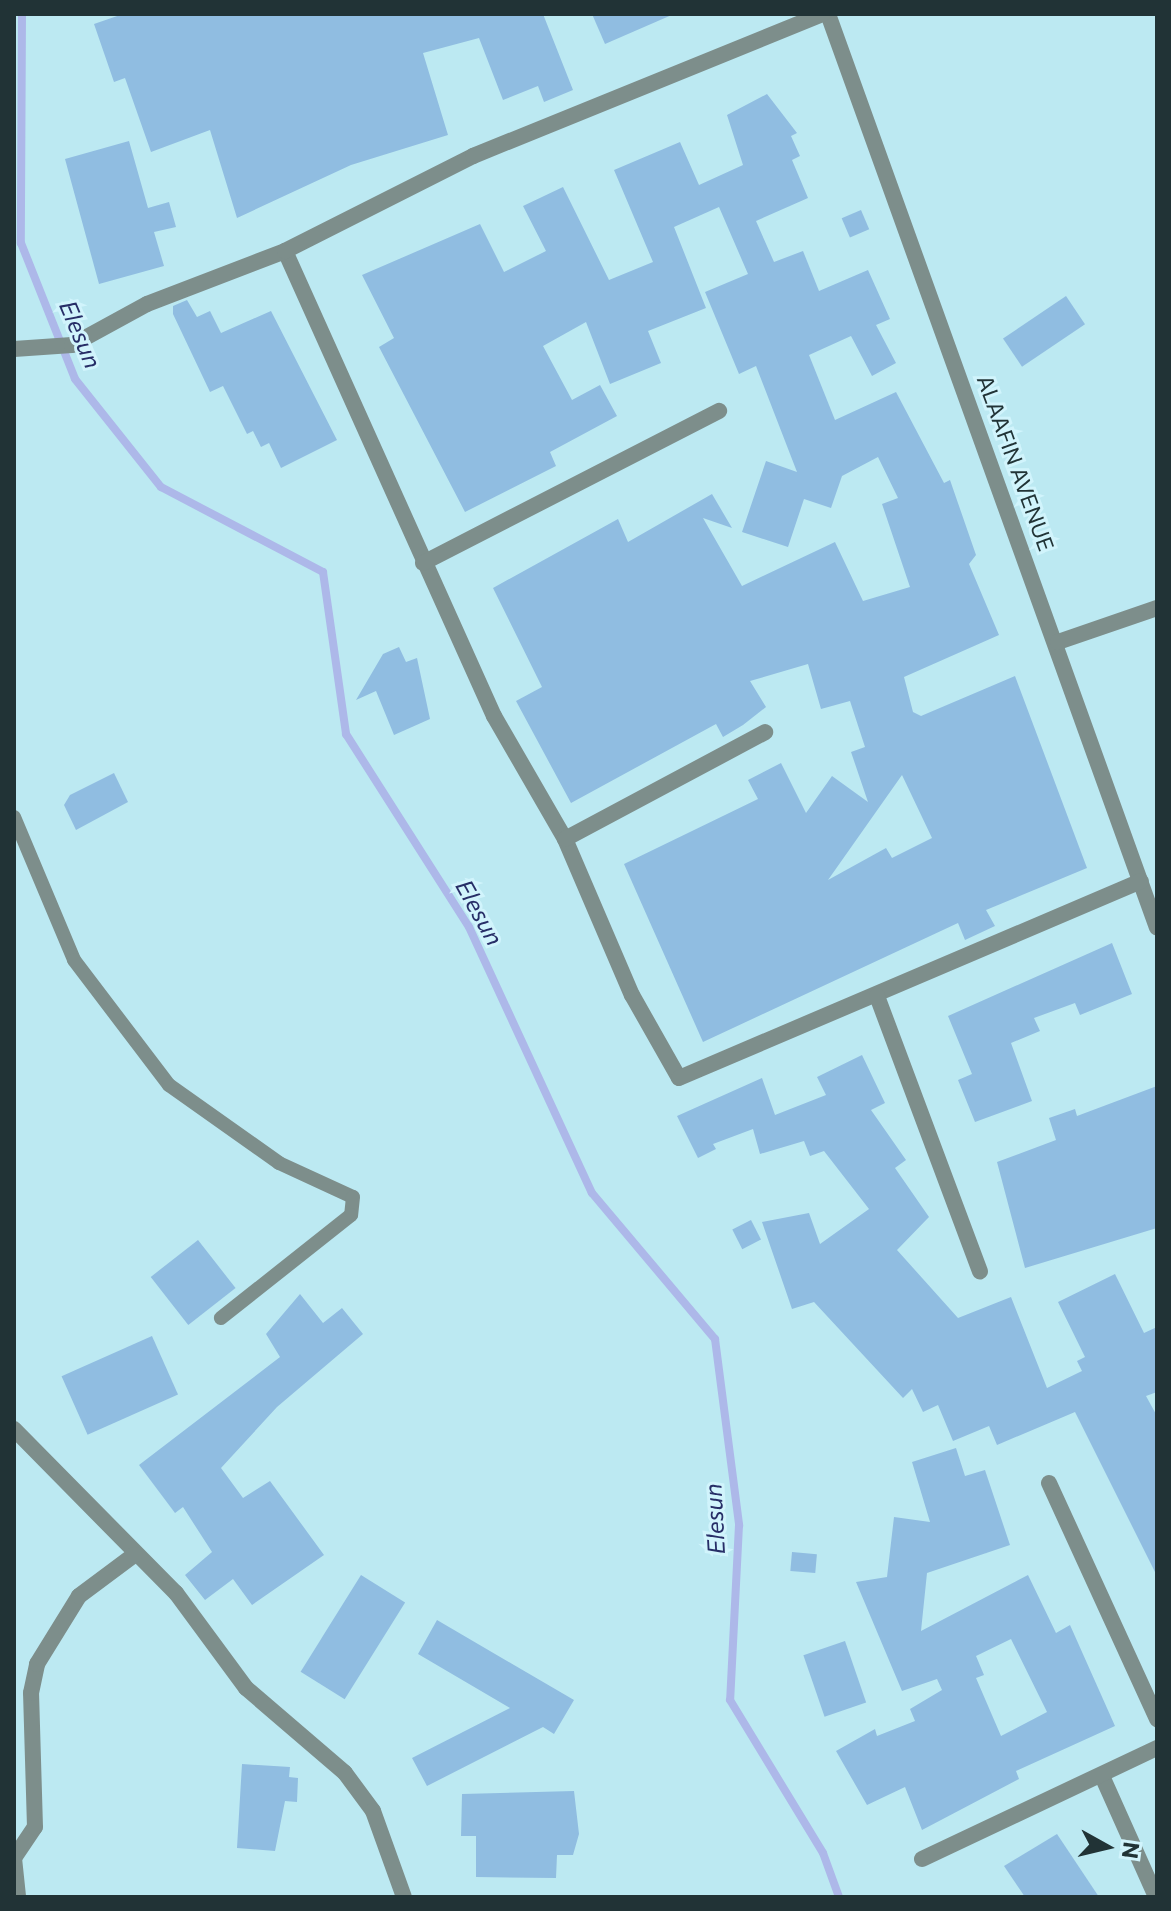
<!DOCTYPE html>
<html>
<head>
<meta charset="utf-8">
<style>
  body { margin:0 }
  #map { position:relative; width:1171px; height:1911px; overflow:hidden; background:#bce9f2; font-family:Commissioner,sans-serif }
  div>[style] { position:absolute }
  .stream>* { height:8px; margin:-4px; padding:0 4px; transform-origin:4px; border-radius:4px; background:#adb8e9 }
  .building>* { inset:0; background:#90bde1; transform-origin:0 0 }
  .lane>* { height:14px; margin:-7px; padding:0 7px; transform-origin:7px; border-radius:7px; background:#7d8e8b }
  .street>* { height:16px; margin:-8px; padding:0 8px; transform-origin:8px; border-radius:8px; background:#7d8e8b }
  span { translate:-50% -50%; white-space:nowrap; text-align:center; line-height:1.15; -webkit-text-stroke:6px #d1f4fc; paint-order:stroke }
  .street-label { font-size:22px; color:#213336 }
  .water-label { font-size:24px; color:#272e67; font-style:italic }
  .frame { position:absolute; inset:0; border:16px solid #213336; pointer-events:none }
  .north { position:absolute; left:1067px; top:1807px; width:80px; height:80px; -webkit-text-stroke:6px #d1f4fc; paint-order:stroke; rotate:98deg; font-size:22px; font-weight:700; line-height:32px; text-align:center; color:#213336 }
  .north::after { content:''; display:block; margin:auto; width:28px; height:36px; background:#213336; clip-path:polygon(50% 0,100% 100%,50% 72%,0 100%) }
</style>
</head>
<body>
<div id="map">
  <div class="stream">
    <div style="left:22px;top:14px;width:229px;rotate:90.3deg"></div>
    <div style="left:21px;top:243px;width:146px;rotate:68.3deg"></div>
    <div style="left:75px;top:379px;width:138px;rotate:51.5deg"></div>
    <div style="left:161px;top:487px;width:183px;rotate:27.7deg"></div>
    <div style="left:323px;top:572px;width:164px;rotate:81.9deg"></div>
    <div style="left:346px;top:734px;width:229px;rotate:57.5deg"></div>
    <div style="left:469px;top:927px;width:293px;rotate:65.2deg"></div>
    <div style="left:592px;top:1193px;width:191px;rotate:49.9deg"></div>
    <div style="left:715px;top:1339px;width:188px;rotate:82.6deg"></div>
    <div style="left:739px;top:1525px;width:175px;rotate:92.9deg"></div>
    <div style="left:730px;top:1700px;width:179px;rotate:58.7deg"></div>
    <div style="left:823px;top:1853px;width:47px;rotate:70deg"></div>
  </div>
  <div class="building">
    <div style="clip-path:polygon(123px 14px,543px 14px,573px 90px,544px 102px,538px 86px,503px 100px,479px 38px,423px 53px,448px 135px,351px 165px,237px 218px,210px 130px,151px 152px,125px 78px,114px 82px,94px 24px)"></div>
    <div style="clip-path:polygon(592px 14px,674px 14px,605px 44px)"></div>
    <div style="clip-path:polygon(evenodd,767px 94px,797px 133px,791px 136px,800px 156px,792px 160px,808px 198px,756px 221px,774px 262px,803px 251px,819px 291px,868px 270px,890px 319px,876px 325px,896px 363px,872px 376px,851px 336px,809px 355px,835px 420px,896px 392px,944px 483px,950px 480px,976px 555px,969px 564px,999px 635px,904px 677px,913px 712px,921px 716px,1015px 676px,1087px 868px,986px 910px,995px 926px,965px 940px,958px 923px,703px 1042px,624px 864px,758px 799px,748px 780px,781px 763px,806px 813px,832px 776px,868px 802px,851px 752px,865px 747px,850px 701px,821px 709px,808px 664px,750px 681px,766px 707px,743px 725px,723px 737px,716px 724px,571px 803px,516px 701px,542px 687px,493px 588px,618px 519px,628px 542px,712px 494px,732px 528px,703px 518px,742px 586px,835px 542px,863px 601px,910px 587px,882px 504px,898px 498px,878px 457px,842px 476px,831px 508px,804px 499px,788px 547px,742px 532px,766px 461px,797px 472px,756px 366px,739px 374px,705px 292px,748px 274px,719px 207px,674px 227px,706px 308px,648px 331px,661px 363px,610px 384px,586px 322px,543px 346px,572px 400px,600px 385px,617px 416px,550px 452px,556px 466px,465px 512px,379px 347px,394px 338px,362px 275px,480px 224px,504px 272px,546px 251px,523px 206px,563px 187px,609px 280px,653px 262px,614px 170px,680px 142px,699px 185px,743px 165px,727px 115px,767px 94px,902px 775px,932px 838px,892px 858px,886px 848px,828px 880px,902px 775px)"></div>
    <div style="clip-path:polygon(129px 141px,148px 208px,169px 202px,176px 227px,154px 232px,164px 266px,99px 284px,65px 159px)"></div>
    <div style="left:861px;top:210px;width:21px;height:21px;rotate:67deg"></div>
    <div style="left:1066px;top:296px;width:34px;height:76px;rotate:56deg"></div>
    <div style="clip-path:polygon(187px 300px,197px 317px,210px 311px,221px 333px,271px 311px,337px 440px,281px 468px,269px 443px,261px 447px,253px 431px,247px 434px,223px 386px,210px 392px,173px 314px,173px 306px)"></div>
    <div style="clip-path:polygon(399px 647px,406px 662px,417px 658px,430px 719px,394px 735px,376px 691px,356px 700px,383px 654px)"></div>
    <div style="clip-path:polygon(114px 773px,128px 802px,76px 830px,64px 805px,70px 795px)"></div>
    <div style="clip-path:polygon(1112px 943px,1132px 994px,1080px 1015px,1075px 1003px,1034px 1018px,1040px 1031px,1011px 1043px,1032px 1101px,975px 1122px,958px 1080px,972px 1074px,948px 1016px)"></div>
    <div style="clip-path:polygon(862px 1055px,885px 1103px,871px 1110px,906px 1160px,895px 1168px,929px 1217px,897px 1250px,958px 1318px,1011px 1297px,1047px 1388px,1082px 1371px,1077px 1361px,1085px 1357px,1058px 1302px,1115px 1274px,1144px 1333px,1157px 1327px,1157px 1392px,1146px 1396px,1157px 1416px,1157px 1576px,1075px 1412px,997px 1445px,989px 1426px,953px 1441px,938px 1405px,923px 1412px,912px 1389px,903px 1398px,814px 1302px,792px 1309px,762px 1222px,809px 1213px,820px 1244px,869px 1209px,824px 1151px,810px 1156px,804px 1141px,760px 1154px,753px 1129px,713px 1144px,716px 1149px,698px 1158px,677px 1116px,762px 1078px,775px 1115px,826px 1095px,817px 1077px)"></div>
    <div style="clip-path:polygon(1157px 1086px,1157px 1228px,1025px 1268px,997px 1162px,1056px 1140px,1049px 1118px,1075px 1109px,1077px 1116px)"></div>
    <div style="left:751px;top:1220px;width:22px;height:21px;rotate:63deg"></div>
    <div style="left:198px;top:1240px;width:61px;height:60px;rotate:52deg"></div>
    <div style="clip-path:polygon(300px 1294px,323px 1323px,342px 1308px,363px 1334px,277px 1407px,221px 1468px,243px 1498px,270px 1481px,324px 1555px,252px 1605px,233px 1579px,205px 1600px,185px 1575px,212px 1552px,183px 1507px,175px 1513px,139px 1465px,280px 1357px,266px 1334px)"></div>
    <div style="left:152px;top:1336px;width:64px;height:99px;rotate:66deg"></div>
    <div style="clip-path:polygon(evenodd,956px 1448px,965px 1476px,985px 1470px,1010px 1545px,927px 1573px,921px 1631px,1028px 1575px,1056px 1633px,1070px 1625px,1115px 1726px,1016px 1771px,1019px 1779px,922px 1830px,905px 1787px,867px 1805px,836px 1751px,875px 1729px,877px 1736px,915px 1721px,910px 1709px,942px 1690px,937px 1679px,902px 1691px,856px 1582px,887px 1577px,894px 1517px,930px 1522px,912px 1462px,956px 1448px,1011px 1639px,1047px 1712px,1001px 1736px,976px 1678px,984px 1675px,976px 1656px,1011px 1639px)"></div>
    <div style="left:792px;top:1552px;width:25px;height:19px;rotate:5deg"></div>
    <div style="left:361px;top:1575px;width:52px;height:114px;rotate:32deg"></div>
    <div style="clip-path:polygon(437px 1620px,574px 1700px,554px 1734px,543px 1727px,427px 1786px,412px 1758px,510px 1708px,418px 1654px)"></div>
    <div style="left:845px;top:1641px;width:65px;height:44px;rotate:71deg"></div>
    <div style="clip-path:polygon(242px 1764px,290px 1767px,289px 1777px,298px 1778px,297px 1802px,285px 1801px,275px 1851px,237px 1848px)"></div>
    <div style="clip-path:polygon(574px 1791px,579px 1834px,573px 1855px,557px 1855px,556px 1878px,476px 1877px,476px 1836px,461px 1836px,462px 1794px)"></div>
    <div style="clip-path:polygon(1057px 1834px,1099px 1897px,1025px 1897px,1004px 1866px)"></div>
  </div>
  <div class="lane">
    <div style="left:14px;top:817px;width:155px;rotate:67.2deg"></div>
    <div style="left:74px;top:960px;width:157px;rotate:52.8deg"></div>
    <div style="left:169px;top:1085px;width:135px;rotate:35.3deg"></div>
    <div style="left:279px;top:1163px;width:81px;rotate:24.7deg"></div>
    <div style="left:353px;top:1197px;width:18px;rotate:96deg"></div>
    <div style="left:351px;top:1215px;width:166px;rotate:141.6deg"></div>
  </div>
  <div class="street">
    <div style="left:828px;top:14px;width:971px;rotate:70.2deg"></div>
    <div style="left:285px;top:251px;width:510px;rotate:65.8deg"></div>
    <div style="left:494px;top:716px;width:142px;rotate:60deg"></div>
    <div style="left:565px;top:839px;width:170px;rotate:66.8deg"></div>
    <div style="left:632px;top:995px;width:95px;rotate:60.5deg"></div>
    <div style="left:679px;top:1078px;width:502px;rotate:-23.09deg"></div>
    <div style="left:14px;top:349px;width:58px;rotate:-3.9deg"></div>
    <div style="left:72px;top:345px;width:85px;rotate:-28.7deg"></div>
    <div style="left:147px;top:304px;width:148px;rotate:-21deg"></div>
    <div style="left:285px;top:251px;width:211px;rotate:-26.8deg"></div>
    <div style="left:473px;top:156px;width:377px;rotate:-22.1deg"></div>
    <div style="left:423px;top:563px;width:333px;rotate:-27.2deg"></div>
    <div style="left:1058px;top:642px;width:105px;rotate:-19deg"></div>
    <div style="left:565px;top:839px;width:227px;rotate:-28.1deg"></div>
    <div style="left:877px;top:996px;width:294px;rotate:69.5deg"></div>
    <div style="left:14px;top:1429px;width:231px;rotate:45.4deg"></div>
    <div style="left:176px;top:1593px;width:118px;rotate:53.6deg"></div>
    <div style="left:246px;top:1688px;width:130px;rotate:40.6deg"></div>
    <div style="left:345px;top:1773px;width:47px;rotate:53.6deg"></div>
    <div style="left:373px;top:1811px;width:91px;rotate:70.2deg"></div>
    <div style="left:1049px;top:1483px;width:260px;rotate:65.4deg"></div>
    <div style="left:1102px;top:1776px;width:133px;rotate:65.9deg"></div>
    <div style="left:14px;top:1858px;width:37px;rotate:-56deg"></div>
    <div style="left:35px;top:1827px;width:134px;rotate:-91.7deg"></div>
    <div style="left:31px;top:1693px;width:30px;rotate:-78deg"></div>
    <div style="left:37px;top:1664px;width:80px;rotate:-58.3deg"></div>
    <div style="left:79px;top:1596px;width:69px;rotate:-36.7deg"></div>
    <div style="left:14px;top:1858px;width:39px;rotate:84deg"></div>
    <div style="left:922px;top:1859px;width:260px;rotate:-25.3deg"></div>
  </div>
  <div class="street-label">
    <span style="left:1016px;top:463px;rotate:70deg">ALAAFIN AVENUE</span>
  </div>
  <div class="water-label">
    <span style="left:81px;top:334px;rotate:67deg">Elesun</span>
    <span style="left:480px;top:912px;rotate:61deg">Elesun</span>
    <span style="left:714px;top:1519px;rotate:-93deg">Elesun</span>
  </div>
  <div class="frame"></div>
  <div class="north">N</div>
</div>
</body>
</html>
